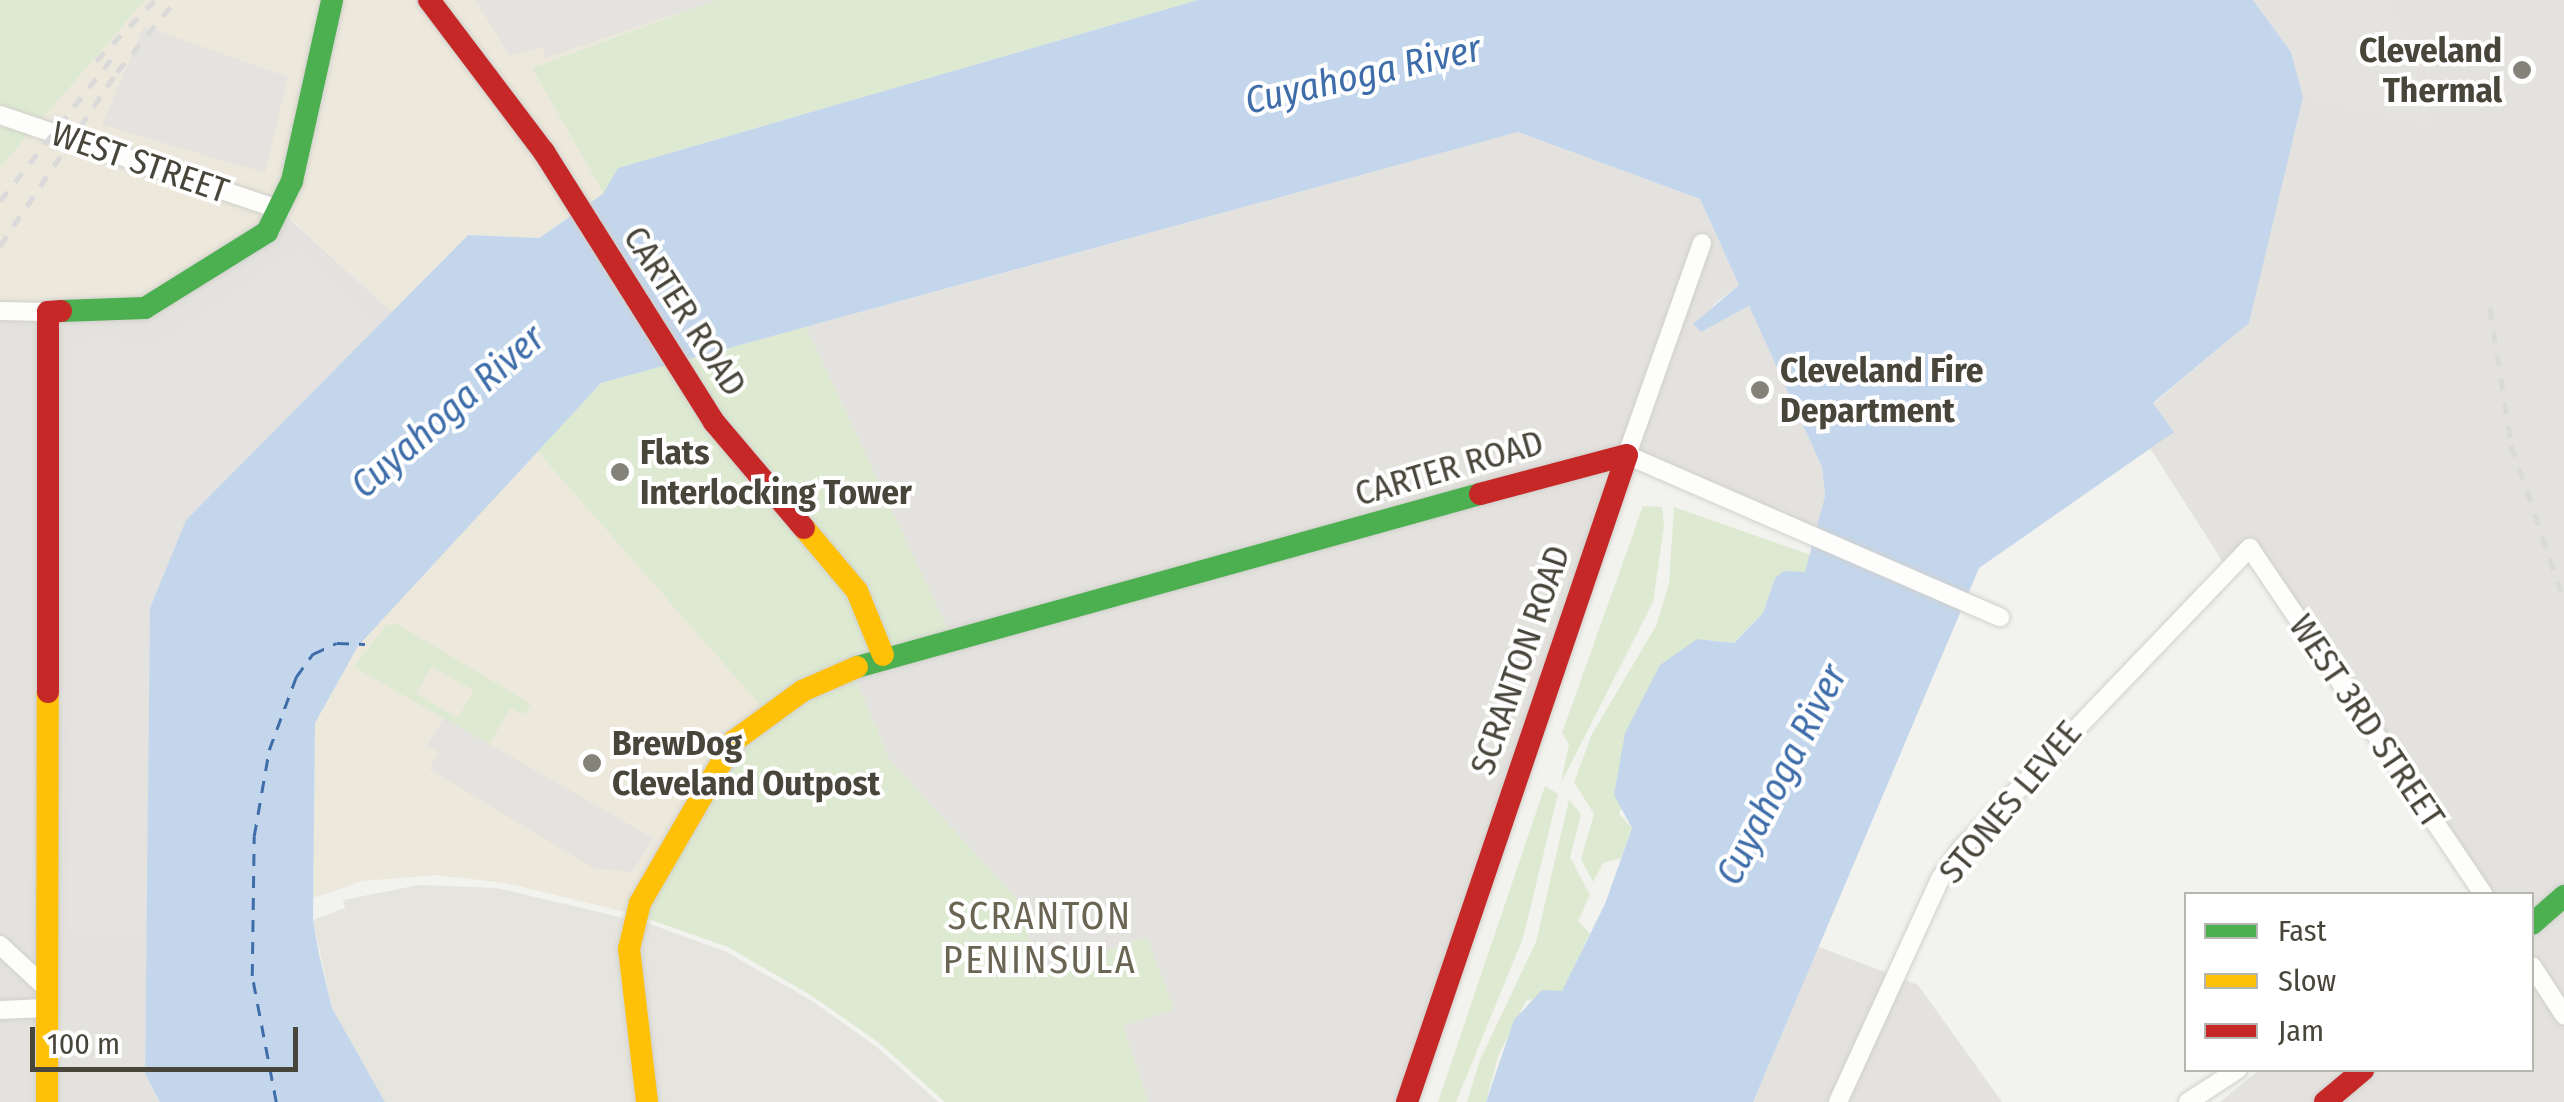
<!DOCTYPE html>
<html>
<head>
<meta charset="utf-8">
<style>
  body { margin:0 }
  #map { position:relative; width:2564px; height:1102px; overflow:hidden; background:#f2f2ee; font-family:"Fira Sans Condensed",sans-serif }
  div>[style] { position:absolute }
  .residential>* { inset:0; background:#e5e4dd }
  .commercial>* { inset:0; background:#ece8dc }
  .industrial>* { inset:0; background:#e4e2de }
  .green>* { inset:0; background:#ddead1 }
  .parking>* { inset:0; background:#e4e3df }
  .water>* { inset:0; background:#c4d6eb }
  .ferry>* { height:2.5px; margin-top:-1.25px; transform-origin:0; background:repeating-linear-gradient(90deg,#3e6daa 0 12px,transparent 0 22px) }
  .roads { filter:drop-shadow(0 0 2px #d0d0cb) drop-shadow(0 0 2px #d0d0cb) }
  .street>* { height:18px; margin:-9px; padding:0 9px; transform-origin:9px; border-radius:9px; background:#fdfdfc }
  .fast>* { height:22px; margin:-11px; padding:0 11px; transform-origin:11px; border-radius:11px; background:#4caf50 }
  .slow>* { height:22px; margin:-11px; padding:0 11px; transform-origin:11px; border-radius:11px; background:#ffc107 }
  .jam>* { height:22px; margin:-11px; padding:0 11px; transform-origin:11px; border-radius:11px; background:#c62828 }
  .rail>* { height:5px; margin-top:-2.5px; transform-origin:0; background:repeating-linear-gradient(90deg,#dadada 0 12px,transparent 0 24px) }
  .dots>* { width:28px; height:28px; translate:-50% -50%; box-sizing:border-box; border:5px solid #fff; border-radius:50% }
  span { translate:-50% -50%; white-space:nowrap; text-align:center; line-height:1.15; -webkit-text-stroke:8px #fff; paint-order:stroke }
  .poi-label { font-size:35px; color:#48453a; font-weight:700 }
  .right { translate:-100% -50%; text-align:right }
  .left { translate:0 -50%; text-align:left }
  .street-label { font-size:35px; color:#48453a }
  .water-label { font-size:38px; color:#3e6daa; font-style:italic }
  .neighbourhood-label { font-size:38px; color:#6a6453; letter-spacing:2.5px }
  .legend { position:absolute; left:2184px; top:892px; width:350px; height:180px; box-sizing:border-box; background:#fff; border:2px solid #b6b5b0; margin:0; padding:12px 18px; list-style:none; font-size:30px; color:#48453a }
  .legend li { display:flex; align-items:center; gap:20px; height:50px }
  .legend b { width:50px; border:2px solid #b6b5b0 }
  .scale { position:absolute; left:30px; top:1027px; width:268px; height:45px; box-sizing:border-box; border:5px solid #48453a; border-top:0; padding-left:12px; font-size:30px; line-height:35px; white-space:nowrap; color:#48453a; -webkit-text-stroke:8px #fff; paint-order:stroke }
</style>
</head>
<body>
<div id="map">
  <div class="residential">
    <div style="clip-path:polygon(419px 885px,496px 888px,624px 918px,617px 948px,635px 1102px,385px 1102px,332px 1008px,313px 920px,345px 908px,343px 900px)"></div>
    <div style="clip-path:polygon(642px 921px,726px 952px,809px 999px,878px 1048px,938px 1102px,655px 1102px,638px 973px)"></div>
  </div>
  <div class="commercial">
    <div style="clip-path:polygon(0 0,716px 0,532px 68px,604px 194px,539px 238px,468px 235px,392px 312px,281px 210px,145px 308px,0 311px)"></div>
    <div style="clip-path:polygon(537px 451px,770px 715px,637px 915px,506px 883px,436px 875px,363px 881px,313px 898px,315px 723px,357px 646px)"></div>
  </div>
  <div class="industrial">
    <div style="clip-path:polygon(2253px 0,2564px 0,2564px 1102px,2220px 1102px,2259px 1070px,2532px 1070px,2532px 894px,2467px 894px,2477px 886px,2251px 548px,2228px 570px,2150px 448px,2173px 431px,2153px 404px,2249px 323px,2291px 52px)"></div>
    <div style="clip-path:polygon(1518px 132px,1700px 199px,1739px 285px,1714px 304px,1701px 332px,1749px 306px,1822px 467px,1825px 496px,1815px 539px,1628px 455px,1407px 1102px,1148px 1102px,1123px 1026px,1147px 937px,1040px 973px,1016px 898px,889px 759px,851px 667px,951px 637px,806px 327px)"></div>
    <div style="clip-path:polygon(280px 210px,392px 312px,186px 520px,150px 608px,145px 1074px,160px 1102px,0 1102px,0 311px,118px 313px)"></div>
    <div style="clip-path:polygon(1817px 946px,1918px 985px,2002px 1102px,1753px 1102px)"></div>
  </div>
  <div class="green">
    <div style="clip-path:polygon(0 0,145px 0,0 167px)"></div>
    <div style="clip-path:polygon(716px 0,1198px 0,618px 168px,604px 194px,532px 68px)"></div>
    <div style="clip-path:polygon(806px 327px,952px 638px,851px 667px,889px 759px,1016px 898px,1041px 973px,1147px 937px,1174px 1009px,1123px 1026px,1148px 1102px,945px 1102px,878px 1042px,809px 994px,728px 947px,637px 915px,686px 814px,769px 715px,537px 451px,601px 383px)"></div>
    <div style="clip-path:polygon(1643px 506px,1662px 507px,1664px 526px,1653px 602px,1561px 783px,1569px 744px,1562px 733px)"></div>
    <div style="clip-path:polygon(1674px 507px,1811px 555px,1805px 572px,1775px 578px,1763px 613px,1733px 643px,1697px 639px,1619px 814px,1632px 828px,1621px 858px,1603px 863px,1593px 882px,1581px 859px,1594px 814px,1574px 782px,1592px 734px,1656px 626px,1669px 584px)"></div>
    <div style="clip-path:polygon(evenodd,397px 624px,531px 704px,524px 715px,511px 708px,489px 744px,354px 667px,386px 625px,397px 624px,431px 667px,474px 690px,458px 718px,416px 694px,431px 667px)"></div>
    <div style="clip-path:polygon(1545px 786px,1558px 794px,1523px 938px,1456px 1102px,1438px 1102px)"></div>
    <div style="clip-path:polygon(1569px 800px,1581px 814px,1570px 857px,1590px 895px,1578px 921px,1590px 933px,1562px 992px,1526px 1001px,1498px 1056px,1486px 1102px,1467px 1102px,1480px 1060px,1536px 942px)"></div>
  </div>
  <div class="parking">
    <div style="clip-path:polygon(475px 0,716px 0,546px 58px,542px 47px,510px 56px)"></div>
    <div style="clip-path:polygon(2278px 0,2389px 0,2412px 52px,2432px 127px,2303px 97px)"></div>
    <div style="clip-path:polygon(144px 26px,288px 77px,265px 173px,102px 125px)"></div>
    <div style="clip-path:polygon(298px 249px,377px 326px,186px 520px,150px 609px,147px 938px,67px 933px,77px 344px,102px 336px,152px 348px)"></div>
    <div style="clip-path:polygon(444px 718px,653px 838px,632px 872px,593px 868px,429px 769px,439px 753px,427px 745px)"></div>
  </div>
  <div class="water">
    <div style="clip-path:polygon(1198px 0,2253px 0,2291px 52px,2303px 97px,2249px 323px,2153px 403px,2174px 432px,1979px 568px,1753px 1102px,1486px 1102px,1514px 1020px,1542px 990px,1562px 991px,1605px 904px,1632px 828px,1614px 795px,1625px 733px,1660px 665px,1697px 639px,1734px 643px,1763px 613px,1775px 578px,1784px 571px,1805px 572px,1825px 496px,1822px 467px,1749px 306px,1701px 332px,1693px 324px,1739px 285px,1700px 199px,1518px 132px,601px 383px,358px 646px,315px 723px,313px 920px,319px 954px,332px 1008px,385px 1102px,160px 1102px,145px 1074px,150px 608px,186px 520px,468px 235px,539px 238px,603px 194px,618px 168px)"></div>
  </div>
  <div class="ferry">
    <div style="left:276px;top:1102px;width:128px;rotate:-100.8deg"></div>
    <div style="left:252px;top:976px;width:140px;rotate:-89.2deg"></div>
    <div style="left:254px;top:836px;width:87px;rotate:-80.1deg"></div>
    <div style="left:269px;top:750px;width:78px;rotate:-69.7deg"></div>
    <div style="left:296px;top:677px;width:29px;rotate:-54deg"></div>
    <div style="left:313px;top:654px;width:26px;rotate:-25deg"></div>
    <div style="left:337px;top:643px;width:28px;rotate:2deg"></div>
  </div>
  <div class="roads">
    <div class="street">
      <div style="left:0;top:115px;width:296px;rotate:18.7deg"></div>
      <div style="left:1702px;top:243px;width:225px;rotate:109.5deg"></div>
      <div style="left:1627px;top:455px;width:407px;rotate:23.5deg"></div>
      <div style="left:0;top:311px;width:48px;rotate:1.2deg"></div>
      <div style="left:0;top:945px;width:63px;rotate:43.1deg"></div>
      <div style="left:2532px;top:966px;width:59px;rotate:56.9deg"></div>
      <div style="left:0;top:1010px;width:46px;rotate:-2.5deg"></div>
      <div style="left:1838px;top:1102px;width:245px;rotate:-65.4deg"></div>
      <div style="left:1940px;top:879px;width:35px;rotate:-55deg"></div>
      <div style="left:1960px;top:850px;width:419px;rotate:-46.2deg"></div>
      <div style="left:2250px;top:548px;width:417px;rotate:56deg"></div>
      <div style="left:2188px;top:1102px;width:59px;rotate:-33.1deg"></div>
    </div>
    <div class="fast">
      <div style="left:61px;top:311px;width:84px;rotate:-2deg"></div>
      <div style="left:145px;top:308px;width:144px;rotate:-31.9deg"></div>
      <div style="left:267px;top:232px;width:57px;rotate:-63.9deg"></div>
      <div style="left:292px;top:181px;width:185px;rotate:-77.5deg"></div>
      <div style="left:857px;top:667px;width:647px;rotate:-15.52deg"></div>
      <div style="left:2532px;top:924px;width:43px;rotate:-41.2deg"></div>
    </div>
    <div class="slow">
      <div style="left:804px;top:528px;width:82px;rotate:49.9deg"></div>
      <div style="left:857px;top:591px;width:69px;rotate:67.9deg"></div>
      <div style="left:47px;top:1102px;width:410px;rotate:-89.9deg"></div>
      <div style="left:647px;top:1102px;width:154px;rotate:-96.7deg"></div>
      <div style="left:629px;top:949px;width:47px;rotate:-76.6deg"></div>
      <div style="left:640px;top:903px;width:187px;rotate:-59.9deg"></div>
      <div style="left:734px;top:741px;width:84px;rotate:-36.3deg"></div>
      <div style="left:802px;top:691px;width:60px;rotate:-23.6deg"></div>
    </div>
    <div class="jam">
      <div style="left:429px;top:0;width:191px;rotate:52.9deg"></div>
      <div style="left:544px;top:152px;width:319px;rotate:57.8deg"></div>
      <div style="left:714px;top:422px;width:139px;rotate:49.7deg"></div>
      <div style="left:1480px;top:494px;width:152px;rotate:-14.9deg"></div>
      <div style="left:48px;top:692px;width:380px;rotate:-90deg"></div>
      <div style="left:48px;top:312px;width:13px;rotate:-4deg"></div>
      <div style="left:1407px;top:1102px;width:683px;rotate:-71.22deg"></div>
      <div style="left:2325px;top:1102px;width:50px;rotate:-40.1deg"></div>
    </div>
  </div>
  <div class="rail">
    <div style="left:96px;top:61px;width:85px;rotate:-46deg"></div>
    <div style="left:0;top:201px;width:182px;rotate:-51.9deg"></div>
    <div style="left:0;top:246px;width:210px;rotate:-56.1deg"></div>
    <div style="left:117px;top:72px;width:93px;rotate:-50.7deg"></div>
    <div style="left:2490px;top:307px;width:140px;rotate:81.3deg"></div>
    <div style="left:2511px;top:445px;width:164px;rotate:71.1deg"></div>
  </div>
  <div class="dots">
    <div style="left:2522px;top:70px;background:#848279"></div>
    <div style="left:1760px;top:390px;background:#848279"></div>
    <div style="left:620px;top:472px;background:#848279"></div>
    <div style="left:592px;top:763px;background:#848279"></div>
  </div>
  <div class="poi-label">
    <span class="right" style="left:2502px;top:70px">Cleveland<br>Thermal</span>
    <span class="left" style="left:1780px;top:390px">Cleveland Fire<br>Department</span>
    <span class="left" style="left:640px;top:472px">Flats<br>Interlocking Tower</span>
    <span class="left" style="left:612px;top:763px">BrewDog<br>Cleveland Outpost</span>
  </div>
  <div class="street-label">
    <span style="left:140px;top:162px;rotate:19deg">WEST STREET</span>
    <span style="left:685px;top:311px;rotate:57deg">CARTER ROAD</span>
    <span style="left:1449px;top:468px;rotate:-16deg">CARTER ROAD</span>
    <span style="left:1520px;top:660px;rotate:-71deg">SCRANTON ROAD</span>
    <span style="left:2367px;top:721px;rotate:56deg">WEST 3RD STREET</span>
    <span style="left:2010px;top:802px;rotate:-50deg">STONES LEVEE</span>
  </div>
  <div class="water-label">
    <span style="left:1363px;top:75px;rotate:-13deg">Cuyahoga River</span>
    <span style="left:448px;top:412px;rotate:-41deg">Cuyahoga River</span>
    <span style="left:1782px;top:775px;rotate:-63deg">Cuyahoga River</span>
  </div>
  <div class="neighbourhood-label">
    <span style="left:1040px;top:939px">SCRANTON<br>PENINSULA</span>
  </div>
  <ul class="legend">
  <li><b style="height:12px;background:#4caf50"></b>Fast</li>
  <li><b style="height:12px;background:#ffc107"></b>Slow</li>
  <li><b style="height:12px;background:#c62828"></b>Jam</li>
  </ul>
  <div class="scale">100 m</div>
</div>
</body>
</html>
